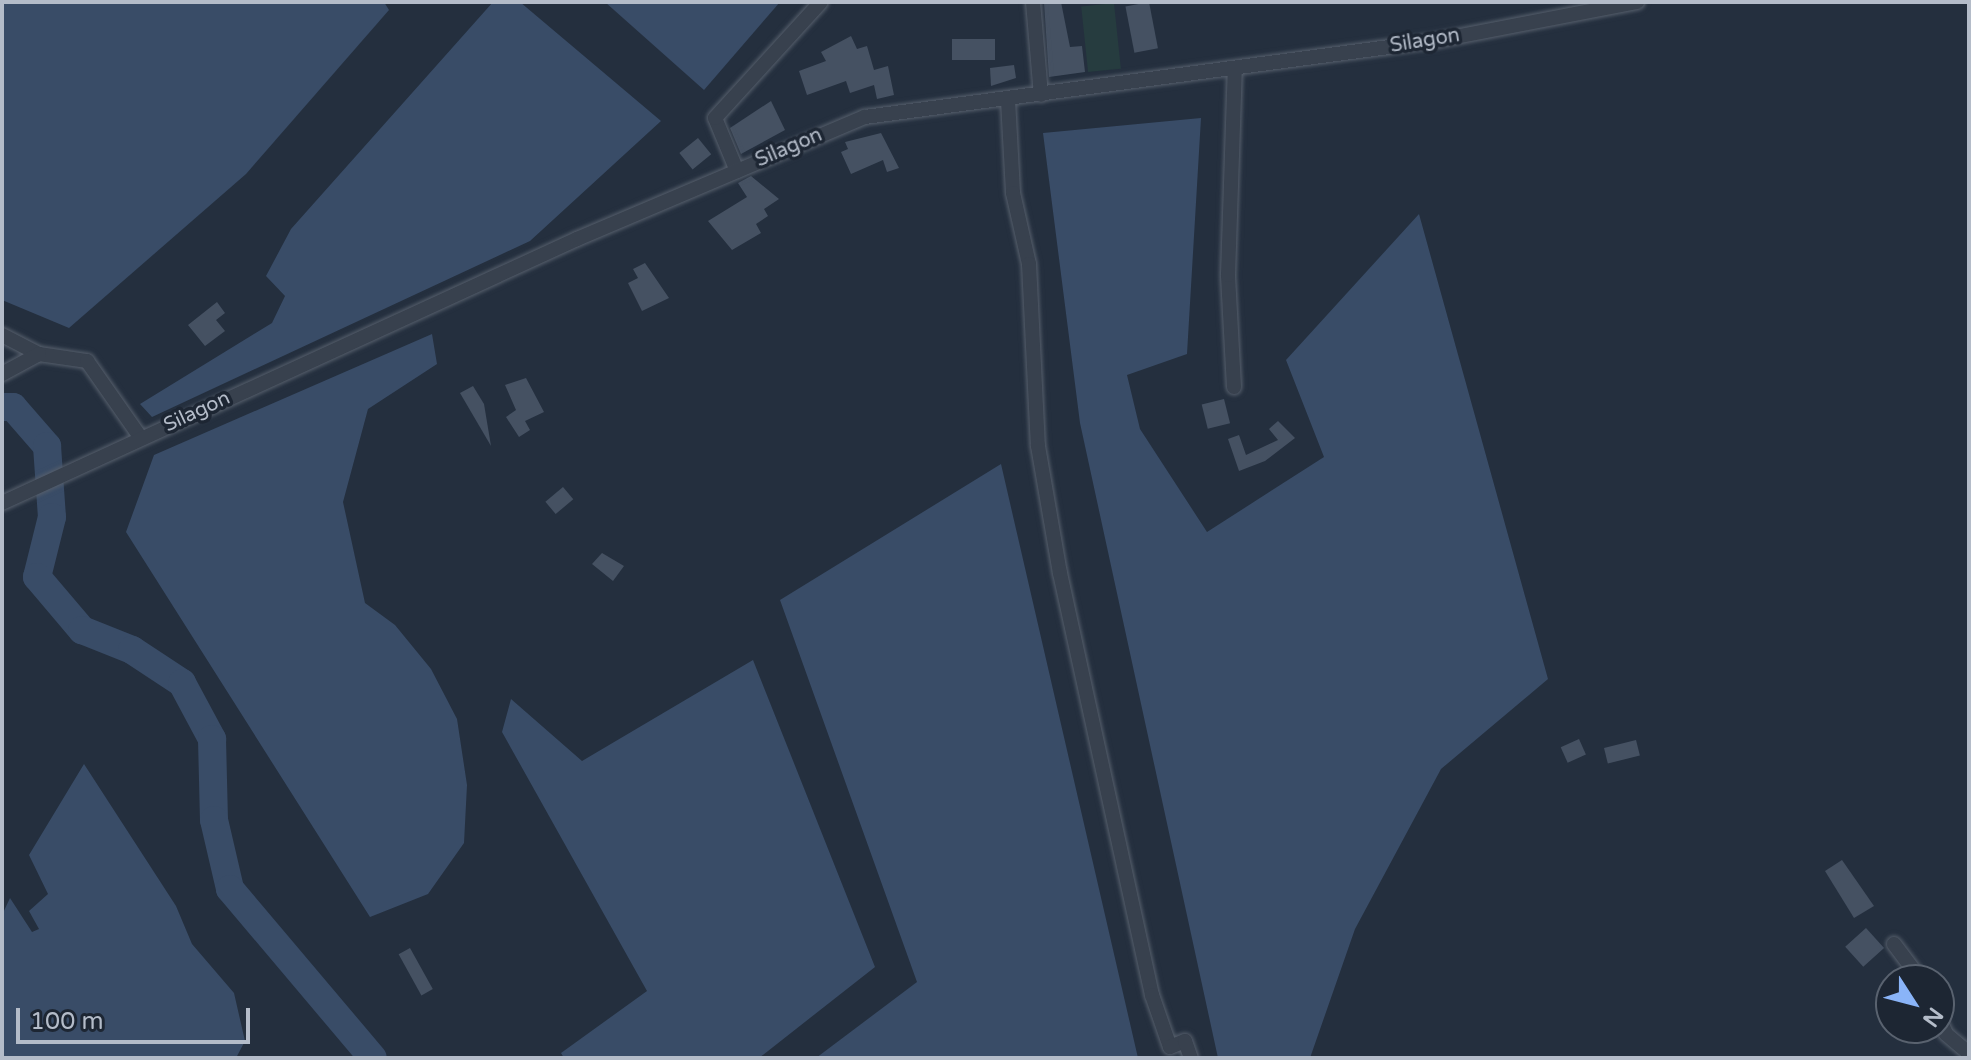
<!DOCTYPE html>
<html>
<head>
<meta charset="utf-8">
<style>
  body { margin:0 }
  #map { position:relative; width:1971px; height:1060px; overflow:hidden; background:#242f3e; font-family:"Varela Round",sans-serif }
  div>[style] { position:absolute }
  .green>* { inset:0; background:#263c3f; transform-origin:0 0 }
  .water>* { inset:0; background:#394c67 }
  .river>* { height:28px; margin:-14px; padding:0 14px; transform-origin:14px; border-radius:14px; background:#394c67 }
  .building>* { inset:0; background:#455162; transform-origin:0 0 }
  .roads { filter:drop-shadow(0 0 2px #565f6c) drop-shadow(0 0 2px #565f6c) }
  .street>* { height:14px; margin:-7px; padding:0 7px; transform-origin:7px; border-radius:7px; background:#38414e }
  span { translate:-50% -50%; white-space:nowrap; text-align:center; line-height:1.15; -webkit-text-stroke:7px #1d2633; paint-order:stroke }
  .street-label { font-size:20px; color:#b4bcc9 }
  .frame { position:absolute; inset:0; border:4px solid #b4bcc9; pointer-events:none }
  .north { position:absolute; left:1875px; top:964px; width:80px; height:80px; box-sizing:border-box; background:#1d2633; border:2px solid #59626f; border-radius:50%; rotate:126deg; font-size:22px; font-weight:700; line-height:32px; text-align:center; color:#b4bcc9 }
  .north::after { content:''; display:block; margin:auto; width:28px; height:36px; background:#8ab4f8; clip-path:polygon(50% 0,100% 100%,50% 72%,0 100%) }
  .scale { position:absolute; left:16px; top:1008px; width:234px; height:36px; box-sizing:border-box; border:4px solid #b4bcc9; border-top:0; padding-left:10px; font-size:24px; line-height:28px; white-space:nowrap; color:#b4bcc9; -webkit-text-stroke:6px #1d2633; paint-order:stroke }
</style>
</head>
<body>
<div id="map">
  <div class="green">
    <div style="left:1114px;top:3px;width:66px;height:33px;rotate:84deg"></div>
  </div>
  <div class="water">
    <div style="clip-path:polygon(2px 2px,384px 2px,389px 10px,246px 174px,69px 328px,2px 300px)"></div>
    <div style="clip-path:polygon(493px 2px,520px 2px,661px 121px,530px 241px,152px 417px,140px 404px,272px 323px,285px 296px,266px 276px,291px 229px)"></div>
    <div style="clip-path:polygon(605px 2px,780px 2px,704px 90px)"></div>
    <div style="clip-path:polygon(1201px 118px,1187px 354px,1127px 375px,1140px 429px,1207px 532px,1324px 457px,1286px 360px,1419px 214px,1548px 679px,1441px 769px,1355px 929px,1310px 1058px,1218px 1058px,1080px 423px,1043px 133px)"></div>
    <div style="clip-path:polygon(432px 334px,437px 364px,368px 409px,343px 502px,365px 603px,395px 625px,431px 669px,457px 719px,467px 785px,464px 843px,428px 894px,370px 917px,126px 532px,154px 455px)"></div>
    <div style="clip-path:polygon(1001px 464px,1138px 1058px,816px 1058px,917px 982px,780px 600px)"></div>
    <div style="clip-path:polygon(753px 660px,875px 967px,759px 1058px,564px 1058px,561px 1053px,647px 991px,502px 732px,511px 699px,582px 761px)"></div>
    <div style="clip-path:polygon(84px 764px,176px 906px,192px 944px,234px 993px,245px 1041px,236px 1058px,2px 1058px,2px 915px,10px 898px,32px 932px,39px 929px,29px 911px,48px 894px,29px 855px)"></div>
  </div>
  <div class="river">
    <div style="left:2px;top:407px;width:11px"></div>
    <div style="left:13px;top:407px;width:52px;rotate:48.9deg"></div>
    <div style="left:47px;top:446px;width:71px;rotate:86deg"></div>
    <div style="left:52px;top:517px;width:62px;rotate:104deg"></div>
    <div style="left:37px;top:577px;width:70px;rotate:49.7deg"></div>
    <div style="left:82px;top:630px;width:54px;rotate:21.8deg"></div>
    <div style="left:132px;top:650px;width:60px;rotate:33.4deg"></div>
    <div style="left:182px;top:683px;width:64px;rotate:61.8deg"></div>
    <div style="left:212px;top:739px;width:81px;rotate:88.6deg"></div>
    <div style="left:214px;top:820px;width:71px;rotate:76.9deg"></div>
    <div style="left:230px;top:889px;width:221px;rotate:49.8deg"></div>
  </div>
  <div class="building">
    <div style="clip-path:polygon(1044px 2px,1061px 2px,1070px 47px,1082px 46px,1085px 72px,1049px 77px)"></div>
    <div style="left:1149px;top:2px;width:47px;height:24px;rotate:79deg"></div>
    <div style="clip-path:polygon(851px 36px,857px 49px,867px 46px,874px 70px,888px 66px,894px 95px,877px 99px,874px 85px,850px 93px,846px 81px,807px 95px,799px 71px,826px 61px,821px 52px)"></div>
    <div style="left:952px;top:39px;width:43px;height:21px"></div>
    <div style="clip-path:polygon(1014px 65px,1016px 78px,991px 86px,990px 68px)"></div>
    <div style="clip-path:polygon(771px 101px,785px 130px,741px 154px,730px 128px)"></div>
    <div style="clip-path:polygon(881px 133px,899px 168px,887px 172px,883px 160px,851px 174px,841px 152px,848px 149px,845px 142px)"></div>
    <div style="left:698px;top:138px;width:21px;height:24px;rotate:51deg"></div>
    <div style="clip-path:polygon(751px 176px,779px 199px,764px 209px,768px 216px,756px 224px,761px 233px,732px 250px,708px 221px,747px 197px,738px 183px)"></div>
    <div style="clip-path:polygon(645px 263px,669px 298px,642px 311px,628px 283px,638px 278px,633px 269px)"></div>
    <div style="clip-path:polygon(217px 302px,225px 313px,216px 320px,225px 331px,205px 346px,188px 325px)"></div>
    <div style="clip-path:polygon(526px 378px,544px 412px,525px 421px,530px 430px,519px 437px,506px 417px,516px 410px,505px 385px)"></div>
    <div style="clip-path:polygon(473px 386px,484px 404px,491px 446px,460px 393px)"></div>
    <div style="left:1224px;top:399px;width:25px;height:23px;rotate:76deg"></div>
    <div style="clip-path:polygon(1278px 421px,1295px 438px,1265px 461px,1239px 471px,1228px 439px,1239px 435px,1246px 455px,1278px 440px,1269px 429px)"></div>
    <div style="left:563px;top:487px;width:16px;height:23px;rotate:50deg"></div>
    <div style="clip-path:polygon(602px 553px,624px 566px,613px 581px,592px 564px)"></div>
    <div style="left:1579px;top:739px;width:17px;height:20px;rotate:66deg"></div>
    <div style="left:1636px;top:740px;width:16px;height:33px;rotate:76deg"></div>
    <div style="clip-path:polygon(1842px 860px,1874px 906px,1854px 918px,1825px 871px)"></div>
    <div style="left:1866px;top:928px;width:27px;height:28px;rotate:48deg"></div>
    <div style="left:410px;top:948px;width:47px;height:13px;rotate:61deg"></div>
  </div>
  <div class="roads">
    <div class="street">
      <div style="left:1033px;top:2px;width:93px;rotate:85.1deg"></div>
      <div style="left:1008px;top:100px;width:93px;rotate:86.9deg"></div>
      <div style="left:1013px;top:193px;width:73px;rotate:77.3deg"></div>
      <div style="left:1029px;top:264px;width:182px;rotate:87.2deg"></div>
      <div style="left:1038px;top:446px;width:129px;rotate:80.2deg"></div>
      <div style="left:1060px;top:573px;width:432px;rotate:77.7deg"></div>
      <div style="left:1152px;top:995px;width:55px;rotate:70.9deg"></div>
      <div style="left:1170px;top:1047px;width:16px;rotate:-22deg"></div>
      <div style="left:1185px;top:1041px;width:18px;rotate:71deg"></div>
      <div style="left:737px;top:171px;width:57px;rotate:-112.5deg"></div>
      <div style="left:715px;top:118px;width:157px;rotate:-47.6deg"></div>
      <div style="left:2px;top:335px;width:42px;rotate:27.2deg"></div>
      <div style="left:39px;top:354px;width:49px;rotate:8.3deg"></div>
      <div style="left:87px;top:361px;width:94px;rotate:55deg"></div>
      <div style="left:2px;top:374px;width:42px;rotate:-28.4deg"></div>
      <div style="left:1234px;top:387px;width:112px;rotate:-93.1deg"></div>
      <div style="left:1228px;top:275px;width:206px;rotate:-88.1deg"></div>
      <div style="left:2px;top:503px;width:633px;rotate:-24.66deg"></div>
      <div style="left:577px;top:239px;width:313px;rotate:-23deg"></div>
      <div style="left:865px;top:117px;width:574px;rotate:-7.61deg"></div>
      <div style="left:1434px;top:41px;width:207px;rotate:-10.9deg"></div>
      <div style="left:1894px;top:944px;width:45px;rotate:53.1deg"></div>
      <div style="left:1939px;top:1018px;width:17px;rotate:66deg"></div>
      <div style="left:1946px;top:1034px;width:30px;rotate:40deg"></div>
    </div>
  </div>
  <div class="street-label">
    <span style="left:1425px;top:41px;rotate:-9deg">Silagon</span>
    <span style="left:789px;top:148px;rotate:-23deg">Silagon</span>
    <span style="left:197px;top:412px;rotate:-25deg">Silagon</span>
  </div>
  <div class="frame"></div>
  <div class="north">N</div>
  <div class="scale">100 m</div>
</div>
</body>
</html>
